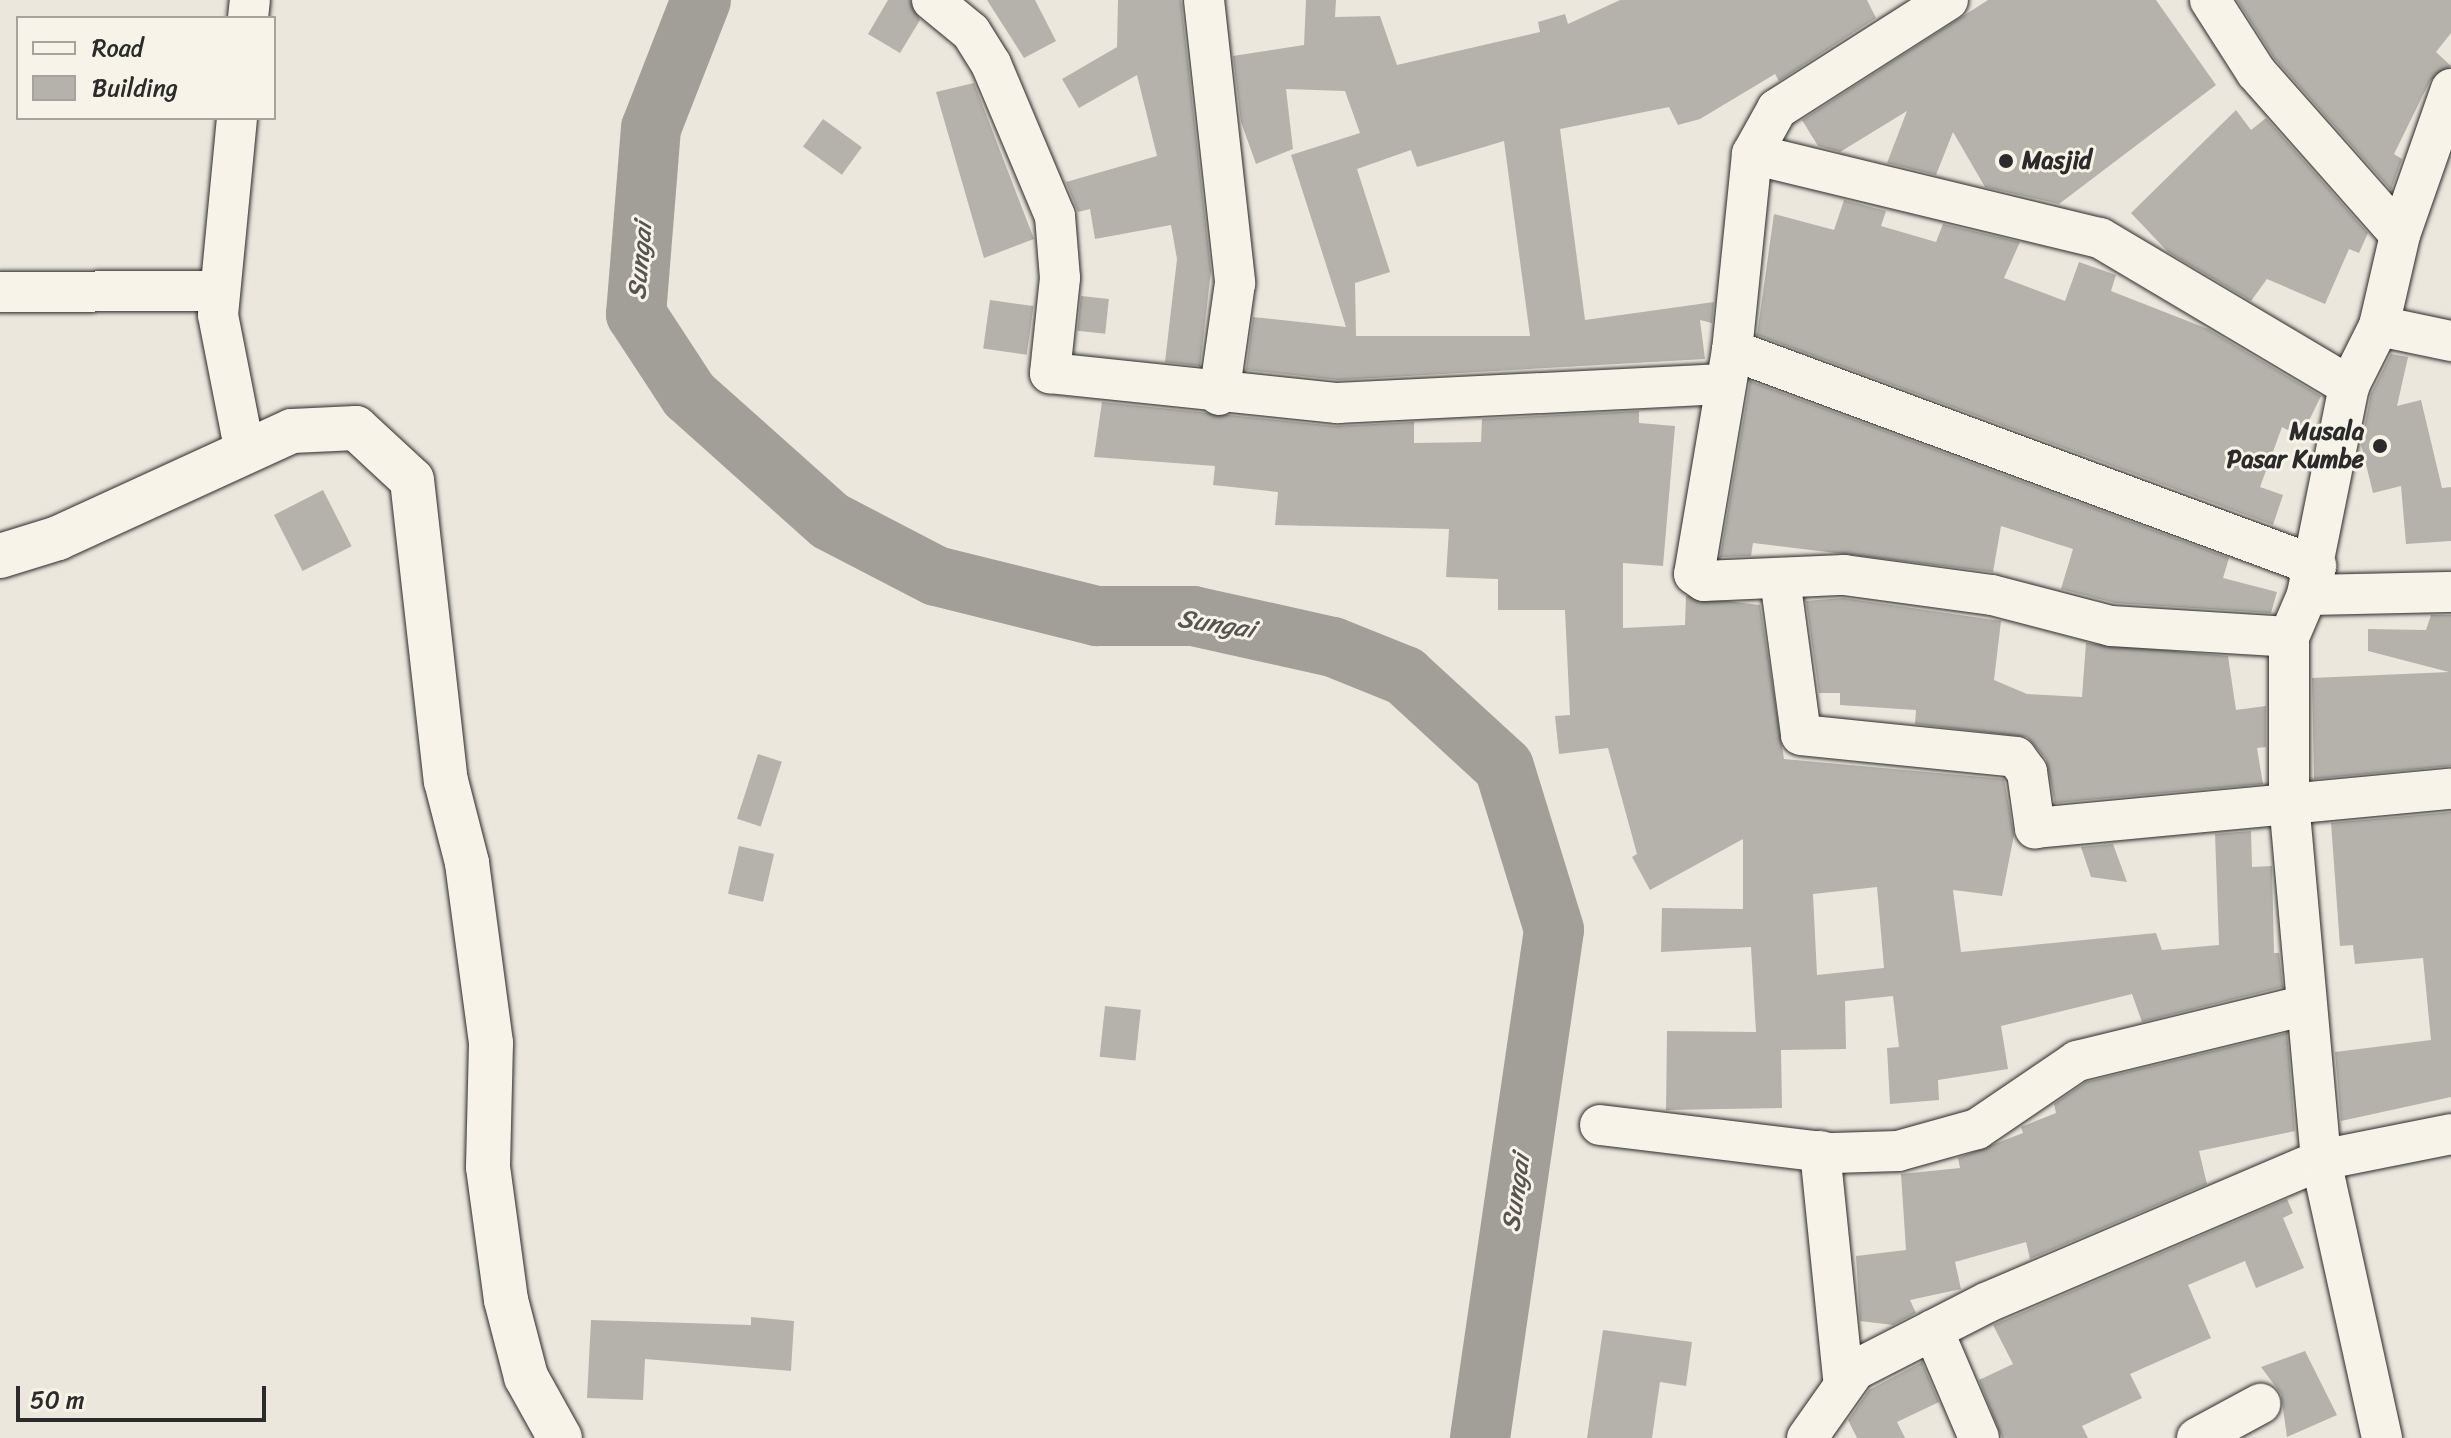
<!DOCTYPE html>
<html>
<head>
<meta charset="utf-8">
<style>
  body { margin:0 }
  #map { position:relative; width:2451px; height:1438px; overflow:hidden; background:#ebe7dd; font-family:Sriracha,sans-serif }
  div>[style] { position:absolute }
  .river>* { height:60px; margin:-30px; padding:0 30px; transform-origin:30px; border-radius:30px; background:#a29f98 }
  .building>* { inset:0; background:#b5b2ab; transform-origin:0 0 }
  .roads { filter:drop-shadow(0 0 2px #2b2b2b) drop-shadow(0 0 2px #2b2b2b) }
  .minor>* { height:40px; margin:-20px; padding:0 20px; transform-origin:20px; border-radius:20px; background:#f7f3e8 }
  .trunk>* { height:44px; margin:-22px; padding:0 22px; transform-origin:22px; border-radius:22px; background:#f7f3e8 }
  .dots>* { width:22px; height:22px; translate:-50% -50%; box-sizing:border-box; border:4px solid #f7f3e8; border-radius:50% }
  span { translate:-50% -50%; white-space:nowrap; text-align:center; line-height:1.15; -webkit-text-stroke:6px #f7f3e8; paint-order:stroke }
  .poi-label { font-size:24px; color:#2b2b2b; font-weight:700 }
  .left { translate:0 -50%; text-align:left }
  .right { translate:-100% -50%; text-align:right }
  .water-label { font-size:26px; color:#555451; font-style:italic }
  .legend { position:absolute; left:16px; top:16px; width:260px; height:104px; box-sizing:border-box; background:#f7f3e8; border:2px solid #a5a39c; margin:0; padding:10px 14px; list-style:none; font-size:24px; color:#2b2b2b }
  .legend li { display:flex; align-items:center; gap:16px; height:40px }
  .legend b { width:40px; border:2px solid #a5a39c }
  .scale { position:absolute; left:16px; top:1386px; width:250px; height:36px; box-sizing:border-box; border:4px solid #2b2b2b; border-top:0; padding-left:10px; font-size:24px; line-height:28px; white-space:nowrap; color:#2b2b2b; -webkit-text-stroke:6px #f7f3e8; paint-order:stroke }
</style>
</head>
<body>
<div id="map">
  <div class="river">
    <div style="left:701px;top:0;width:137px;rotate:111.3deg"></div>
    <div style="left:651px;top:128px;width:187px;rotate:94.6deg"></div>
    <div style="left:636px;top:314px;width:97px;rotate:56.8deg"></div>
    <div style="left:689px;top:395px;width:189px;rotate:41.8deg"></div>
    <div style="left:830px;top:521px;width:119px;rotate:27.4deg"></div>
    <div style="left:936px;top:576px;width:166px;rotate:14deg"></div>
    <div style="left:1097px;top:616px;width:96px"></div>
    <div style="left:1193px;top:616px;width:143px;rotate:12.5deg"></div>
    <div style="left:1333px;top:647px;width:78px;rotate:21.9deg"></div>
    <div style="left:1405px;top:676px;width:134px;rotate:42.6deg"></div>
    <div style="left:1504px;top:767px;width:170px;rotate:72.9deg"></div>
    <div style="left:1554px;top:930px;width:513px;rotate:98.29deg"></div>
  </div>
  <div class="building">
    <div style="clip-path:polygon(888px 0,910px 0,920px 20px,900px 53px,868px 34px)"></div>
    <div style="clip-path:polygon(987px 0,1035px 0,1056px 41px,1024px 58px)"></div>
    <div style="clip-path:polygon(1118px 0,1181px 0,1211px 271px,1200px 366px,1165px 362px,1177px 259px,1171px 225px,1095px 239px,1090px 209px,1078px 212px,1066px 182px,1157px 156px,1137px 75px,1079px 108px,1062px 79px,1117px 47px)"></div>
    <div style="clip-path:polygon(evenodd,1306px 0,1336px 0,1335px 17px,1380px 16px,1397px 65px,1540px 32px,1538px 22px,1565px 14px,1568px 24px,1620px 0,1867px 0,1876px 18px,1779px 81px,1775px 74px,1700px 119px,1678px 125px,1669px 107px,1560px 129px,1585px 320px,1714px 302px,1712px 323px,1700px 320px,1705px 359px,1338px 380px,1246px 370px,1253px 317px,1346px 327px,1291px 155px,1360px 133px,1345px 91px,1286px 89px,1293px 149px,1256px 164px,1241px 122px,1233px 56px,1304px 45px,1306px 0,1504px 141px,1530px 336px,1356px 336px,1355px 283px,1390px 272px,1357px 169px,1411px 150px,1417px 167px,1504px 141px)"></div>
    <div style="clip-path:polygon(1988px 0,2156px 0,2216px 85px,2059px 204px,1985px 187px,1953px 132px,1936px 175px,1887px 163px,1907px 111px,1840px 152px,1818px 146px,1802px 120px)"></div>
    <div style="clip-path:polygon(2237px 0,2451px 0,2451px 33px,2436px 52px,2451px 66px,2430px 81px,2394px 154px,2402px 159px,2391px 190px,2274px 58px)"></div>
    <div style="clip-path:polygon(974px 83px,1034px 239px,984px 258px,936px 92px)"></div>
    <div style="clip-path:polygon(2236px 110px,2251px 130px,2266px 118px,2368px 233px,2359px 253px,2349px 249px,2325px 304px,2267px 279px,2251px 301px,2168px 252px,2131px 213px)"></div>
    <div style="left:823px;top:119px;width:48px;height:34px;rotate:36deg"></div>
    <div style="clip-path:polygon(1844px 200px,1886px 211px,1881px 226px,1936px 242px,1943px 224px,2020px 242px,2004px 278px,2065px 301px,2079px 262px,2116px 275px,2111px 291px,2208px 329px,2321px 396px,2301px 437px,2282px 427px,2260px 487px,2283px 495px,2273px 525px,1757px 335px,1774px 214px,1834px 230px)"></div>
    <div style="left:1081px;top:296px;width:28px;height:35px;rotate:6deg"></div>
    <div style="left:990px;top:300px;width:44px;height:49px;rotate:8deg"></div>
    <div style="clip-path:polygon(2391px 354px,2408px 357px,2397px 406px,2421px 400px,2442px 488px,2451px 487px,2451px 541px,2406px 544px,2401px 486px,2373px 493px,2361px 444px,2371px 394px)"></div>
    <div style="clip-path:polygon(1750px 381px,2229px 558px,2223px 578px,2277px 592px,2271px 613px,2115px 603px,2061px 589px,2073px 549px,2001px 526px,1993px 572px,1753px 543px,1751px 556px,1720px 557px)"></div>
    <div style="clip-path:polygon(evenodd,1102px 402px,1335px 426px,1414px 422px,1414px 443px,1481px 442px,1482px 419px,1639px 411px,1639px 423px,1675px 426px,1663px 566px,1623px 563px,1623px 628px,1685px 625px,1686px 596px,1760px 605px,1784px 759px,2004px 779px,2014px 835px,2002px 896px,1953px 890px,1961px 952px,2156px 933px,2162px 950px,2219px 945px,2215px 834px,2251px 831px,2252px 867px,2272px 866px,2274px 953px,2279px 953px,2283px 987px,2142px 1022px,2132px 994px,2001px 1026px,2008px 1069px,1938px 1080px,1939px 1100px,1890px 1104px,1887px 1048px,1899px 1047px,1893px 996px,1845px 1001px,1846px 1049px,1781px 1050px,1782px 1108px,1666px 1110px,1667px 1031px,1756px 1032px,1751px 947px,1661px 952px,1662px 908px,1743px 909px,1743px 839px,1650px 890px,1632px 857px,1637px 854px,1608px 748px,1559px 754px,1555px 716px,1570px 715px,1565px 610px,1498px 610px,1498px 579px,1446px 577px,1449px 529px,1275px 525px,1278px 492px,1213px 485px,1215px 466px,1094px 457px,1102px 402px,1877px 887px,1884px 968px,1817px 975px,1813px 894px,1877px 887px)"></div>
    <div style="left:323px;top:490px;width:63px;height:55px;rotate:63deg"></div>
    <div style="clip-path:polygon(1843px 598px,2001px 621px,1994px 680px,2027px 694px,2082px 697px,2086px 643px,2228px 656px,2236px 710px,2266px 706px,2266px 747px,2257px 748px,2263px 784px,2055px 803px,2046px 759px,2027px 737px,1915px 724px,1916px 710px,1840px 705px,1840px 693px,1819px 693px,1806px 601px)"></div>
    <div style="clip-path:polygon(2431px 615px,2451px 615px,2451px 766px,2314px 779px,2312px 678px,2449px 672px,2368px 651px,2368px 629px,2426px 630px)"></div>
    <div style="left:758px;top:754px;width:25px;height:68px;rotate:18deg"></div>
    <div style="clip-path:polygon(2451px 812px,2451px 1097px,2341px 1121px,2335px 1052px,2431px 1040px,2423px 958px,2355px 964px,2353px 945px,2340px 946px,2331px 823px)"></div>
    <div style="clip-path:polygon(2113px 844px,2127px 882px,2091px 877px,2081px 847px)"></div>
    <div style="left:739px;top:846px;width:36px;height:49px;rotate:13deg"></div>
    <div style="left:1105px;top:1006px;width:36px;height:51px;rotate:6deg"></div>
    <div style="clip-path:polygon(2287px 1033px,2295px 1131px,2199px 1151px,2207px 1184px,2030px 1259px,2026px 1242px,1955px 1262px,1961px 1289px,1910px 1300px,1916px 1313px,1893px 1325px,1860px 1321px,1856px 1256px,1906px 1250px,1901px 1174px,1960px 1168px,1958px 1158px,2023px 1133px,2021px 1127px,2056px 1113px,2054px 1104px,2086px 1082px)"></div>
    <div style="clip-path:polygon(2287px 1199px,2293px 1213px,2283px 1218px,2304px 1268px,2256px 1288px,2245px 1261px,2188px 1285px,2211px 1338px,2130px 1374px,2142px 1398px,2082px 1426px,2088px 1438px,2002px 1438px,1979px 1380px,2013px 1364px,1993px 1325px)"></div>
    <div style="clip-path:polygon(751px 1317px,794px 1321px,791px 1371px,645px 1359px,643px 1400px,587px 1398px,591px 1320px,751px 1325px)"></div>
    <div style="clip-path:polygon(1603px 1330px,1692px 1342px,1686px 1386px,1660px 1382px,1652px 1438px,1587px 1438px)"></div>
    <div style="clip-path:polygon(2305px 1351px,2337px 1415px,2287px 1437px,2281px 1394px,2261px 1367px)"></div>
    <div style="clip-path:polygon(1922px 1362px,1939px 1402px,1897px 1422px,1905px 1438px,1857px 1438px,1848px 1420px,1869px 1390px)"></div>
  </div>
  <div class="roads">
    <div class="minor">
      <div style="left:932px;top:0;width:50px;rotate:39.4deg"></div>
      <div style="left:971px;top:32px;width:38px;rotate:58deg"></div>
      <div style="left:991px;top:64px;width:165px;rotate:67.2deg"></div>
      <div style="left:1055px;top:216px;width:62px;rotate:85.4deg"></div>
      <div style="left:1060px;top:278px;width:96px;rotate:96deg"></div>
      <div style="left:1050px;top:373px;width:289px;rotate:6deg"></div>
      <div style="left:1337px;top:403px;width:387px;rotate:-2.8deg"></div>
      <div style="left:1204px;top:0;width:285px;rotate:83.7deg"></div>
      <div style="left:1235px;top:283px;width:113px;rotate:98.1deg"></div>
      <div style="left:1948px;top:0;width:203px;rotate:147.5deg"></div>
      <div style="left:1777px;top:109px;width:51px;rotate:119.1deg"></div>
      <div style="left:1752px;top:154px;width:197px;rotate:95.8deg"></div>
      <div style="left:1732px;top:350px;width:227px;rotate:99.6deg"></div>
      <div style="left:1694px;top:574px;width:12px;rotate:35deg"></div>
      <div style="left:1704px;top:581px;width:140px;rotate:-2.5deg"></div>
      <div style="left:1844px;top:575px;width:149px;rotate:7.7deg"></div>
      <div style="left:1992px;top:595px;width:123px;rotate:14.6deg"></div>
      <div style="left:2111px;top:626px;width:178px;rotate:3.5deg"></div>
      <div style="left:2289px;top:637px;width:46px;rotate:-66.8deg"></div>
      <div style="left:2210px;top:0;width:85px;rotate:57.4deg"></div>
      <div style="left:2256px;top:72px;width:217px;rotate:48.5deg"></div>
      <div style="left:248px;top:18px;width:18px;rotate:-84deg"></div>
      <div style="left:2451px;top:89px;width:155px;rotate:109.3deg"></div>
      <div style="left:2400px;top:235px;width:93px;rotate:103deg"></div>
      <div style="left:2379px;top:326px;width:67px;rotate:116.6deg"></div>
      <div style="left:2349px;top:386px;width:213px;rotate:101.4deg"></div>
      <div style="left:2307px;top:595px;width:144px;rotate:-1.2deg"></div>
      <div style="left:237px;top:118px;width:198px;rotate:95.5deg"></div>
      <div style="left:218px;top:315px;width:140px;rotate:78.9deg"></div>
      <div style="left:1752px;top:154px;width:358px;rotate:13.6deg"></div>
      <div style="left:2100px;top:238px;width:290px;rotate:30.7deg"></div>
      <div style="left:0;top:292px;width:220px;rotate:-0.3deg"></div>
      <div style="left:2379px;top:326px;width:74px;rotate:11.8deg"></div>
      <div style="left:1732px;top:350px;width:623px;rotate:20.3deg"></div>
      <div style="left:1780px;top:579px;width:157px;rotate:82.3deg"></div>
      <div style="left:1801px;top:735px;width:216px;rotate:5.8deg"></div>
      <div style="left:2016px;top:757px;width:19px;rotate:54deg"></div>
      <div style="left:2027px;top:772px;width:57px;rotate:81.9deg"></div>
      <div style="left:2035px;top:828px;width:418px;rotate:-5.4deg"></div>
      <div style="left:1600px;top:1125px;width:235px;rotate:6.9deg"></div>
      <div style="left:1833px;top:1153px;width:65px;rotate:-1.8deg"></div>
      <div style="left:1898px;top:1151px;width:82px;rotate:-15.6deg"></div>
      <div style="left:1977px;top:1129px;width:121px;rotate:-34.2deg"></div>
      <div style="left:2077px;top:1061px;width:236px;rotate:-13.7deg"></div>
      <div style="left:1820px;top:1151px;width:229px;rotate:84.2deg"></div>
      <div style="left:1933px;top:1330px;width:117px;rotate:66.9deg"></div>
      <div style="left:1807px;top:1438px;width:83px;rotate:-54.8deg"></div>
      <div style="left:1855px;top:1370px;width:149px;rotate:-27.1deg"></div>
      <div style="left:1988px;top:1302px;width:362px;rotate:-23.1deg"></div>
      <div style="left:2321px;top:1160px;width:361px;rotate:-95.1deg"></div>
      <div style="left:2289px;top:800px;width:163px;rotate:-90deg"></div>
      <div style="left:2197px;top:1438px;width:72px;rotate:-28.4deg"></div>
      <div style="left:2382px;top:1438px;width:285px;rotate:-102.4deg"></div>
      <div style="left:2321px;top:1160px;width:133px;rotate:-11.3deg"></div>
    </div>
    <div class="trunk">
      <div style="left:0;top:556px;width:61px;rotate:-17.2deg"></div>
      <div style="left:58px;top:538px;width:257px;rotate:-24.6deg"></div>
      <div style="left:292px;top:431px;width:64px;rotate:-2.7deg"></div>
      <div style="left:356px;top:428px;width:76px;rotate:42.9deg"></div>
      <div style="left:412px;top:480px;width:303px;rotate:83.6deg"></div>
      <div style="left:446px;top:781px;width:85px;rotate:75.6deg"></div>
      <div style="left:467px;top:863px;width:182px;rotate:82.4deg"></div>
      <div style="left:491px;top:1043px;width:124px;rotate:91.4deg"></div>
      <div style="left:488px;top:1167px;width:134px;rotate:82.3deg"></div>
      <div style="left:506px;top:1300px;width:80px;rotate:75.4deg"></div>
      <div style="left:526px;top:1377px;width:70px;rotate:60.9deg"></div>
    </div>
  </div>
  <div class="dots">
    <div style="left:2006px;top:161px;background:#2b2b2b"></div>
    <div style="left:2380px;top:446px;background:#2b2b2b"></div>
  </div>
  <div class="poi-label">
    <span class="left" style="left:2022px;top:161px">Masjid</span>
    <span class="right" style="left:2364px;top:446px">Musala<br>Pasar Kumbe</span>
  </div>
  <div class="water-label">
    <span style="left:640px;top:261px;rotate:-85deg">Sungai</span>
    <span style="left:1216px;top:624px;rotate:9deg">Sungai</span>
    <span style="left:1516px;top:1193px;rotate:-82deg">Sungai</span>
  </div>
  <ul class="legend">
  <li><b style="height:10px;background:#f7f3e8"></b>Road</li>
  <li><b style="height:22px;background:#b5b2ab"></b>Building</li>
  </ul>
  <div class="scale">50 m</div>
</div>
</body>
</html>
